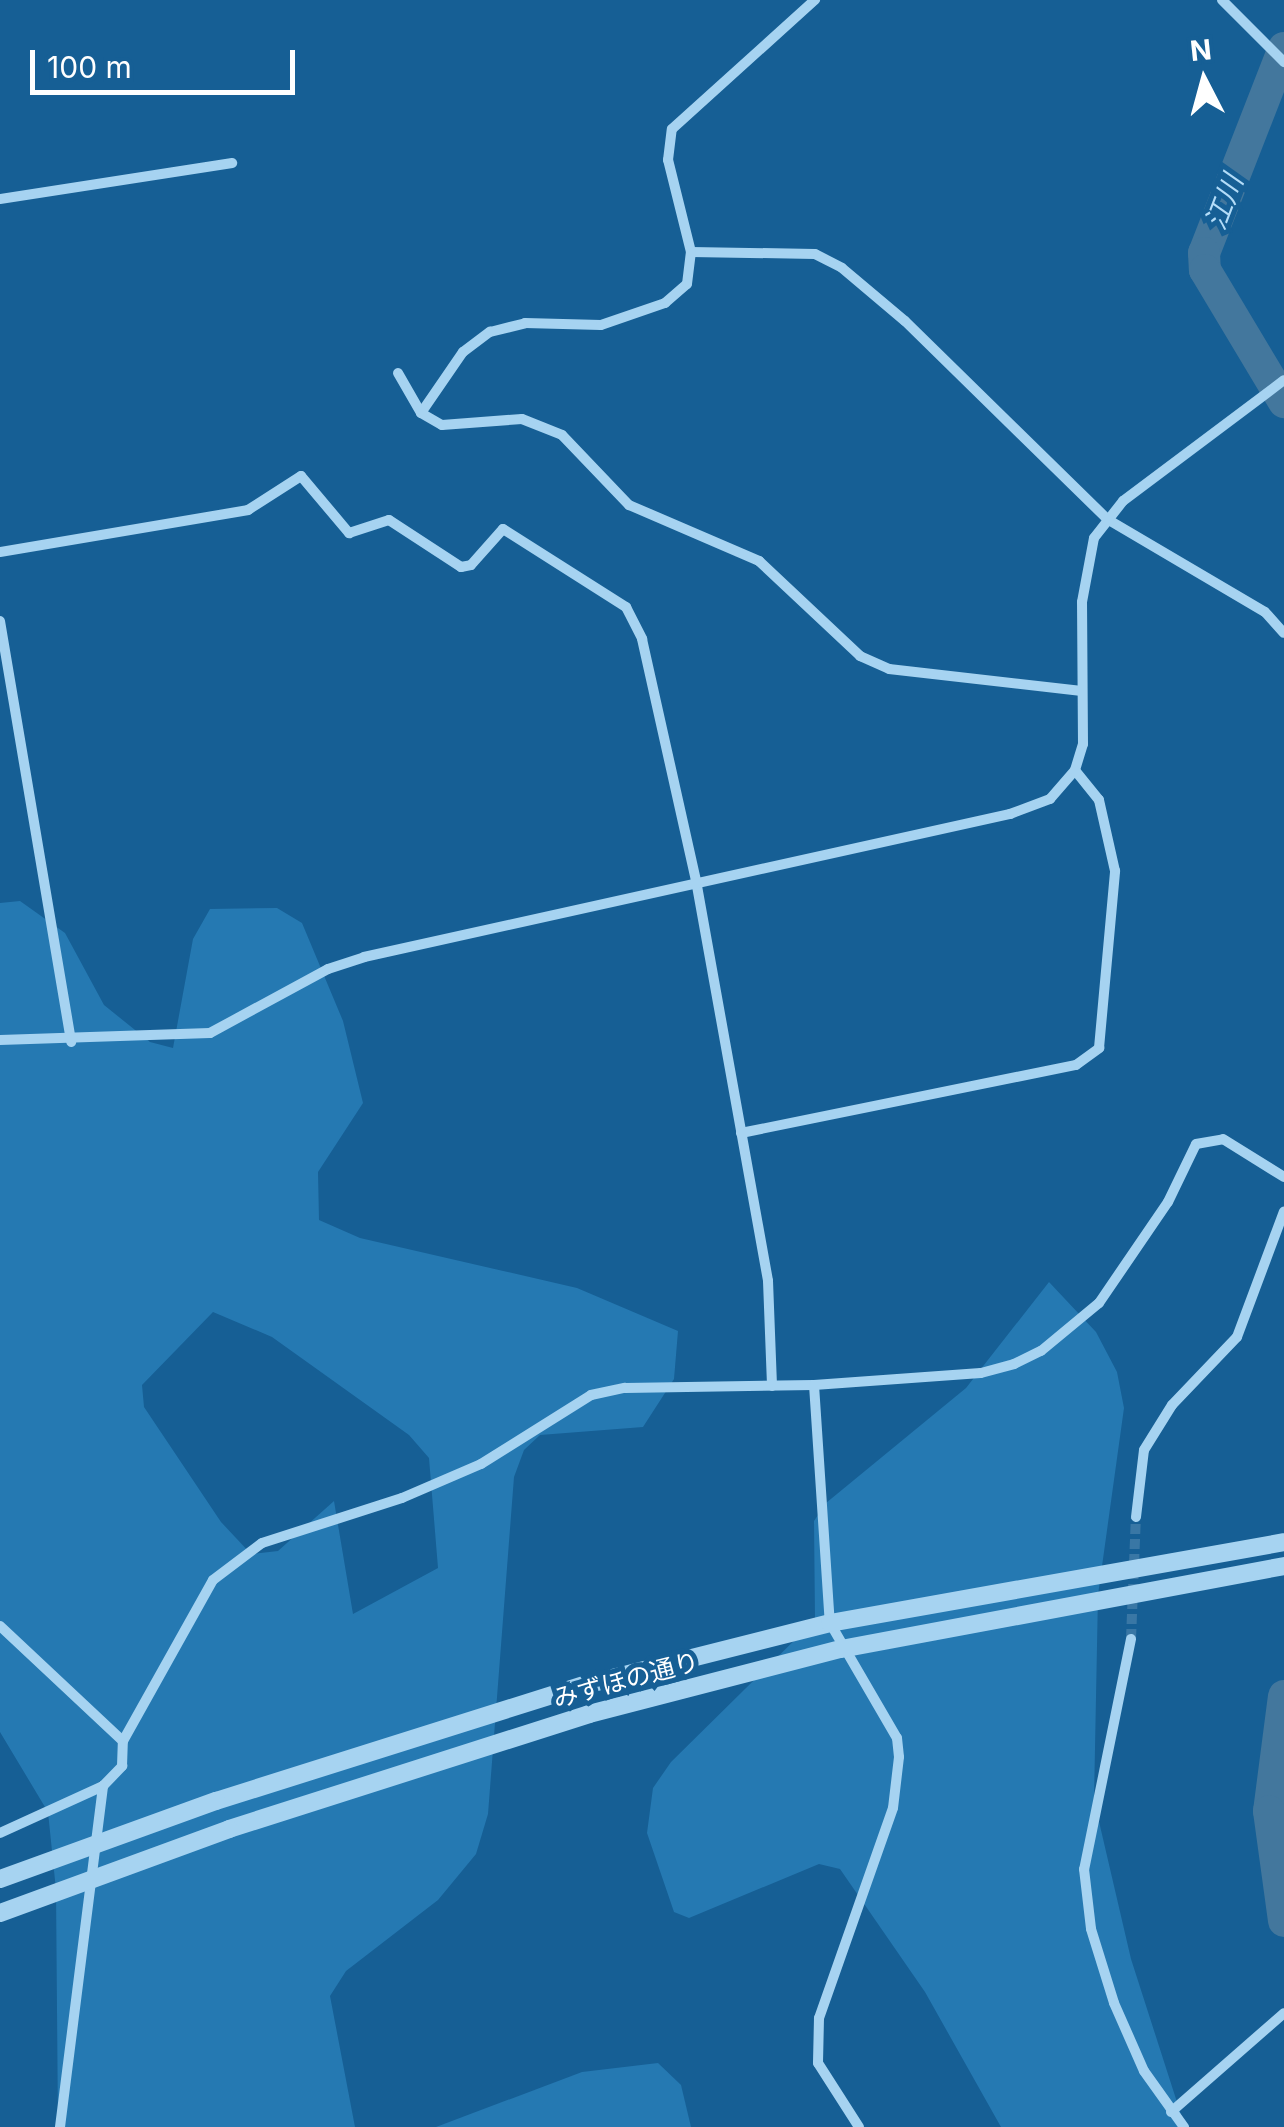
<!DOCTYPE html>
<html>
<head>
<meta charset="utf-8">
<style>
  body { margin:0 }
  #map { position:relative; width:1284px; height:2127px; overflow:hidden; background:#165f95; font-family:Inter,"Noto Sans JP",sans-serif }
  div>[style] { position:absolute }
  .green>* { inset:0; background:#2579b2 }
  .river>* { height:32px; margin:-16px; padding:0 16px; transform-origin:16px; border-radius:16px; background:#43779d }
  .minor-tunnel>* { height:10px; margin-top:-5px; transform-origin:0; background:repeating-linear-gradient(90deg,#3977a5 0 10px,transparent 0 15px) }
  .minor>* { height:10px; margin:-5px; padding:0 5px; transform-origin:5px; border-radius:5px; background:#a6d3f1 }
  .tertiary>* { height:18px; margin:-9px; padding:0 9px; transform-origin:9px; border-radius:9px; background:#a6d3f1 }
  .tertiary-bridge>* { height:18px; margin:-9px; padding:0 9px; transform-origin:9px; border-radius:9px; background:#a6d3f1 }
  span { translate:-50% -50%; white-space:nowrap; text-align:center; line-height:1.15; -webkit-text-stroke:10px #165f95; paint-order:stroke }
  .street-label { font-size:25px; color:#fff }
  .water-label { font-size:28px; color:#b3dcf8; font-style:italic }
  .north { position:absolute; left:1154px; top:30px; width:100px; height:100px; -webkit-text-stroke:8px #165f95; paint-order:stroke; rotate:354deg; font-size:28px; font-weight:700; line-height:40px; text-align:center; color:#fff }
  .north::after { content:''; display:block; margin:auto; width:35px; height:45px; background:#fff; clip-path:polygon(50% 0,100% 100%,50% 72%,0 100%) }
  .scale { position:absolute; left:30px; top:50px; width:265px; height:45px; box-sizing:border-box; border:5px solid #fff; border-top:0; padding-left:12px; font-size:30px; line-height:35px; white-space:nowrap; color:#fff; -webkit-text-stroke:8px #165f95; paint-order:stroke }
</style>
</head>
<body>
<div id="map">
  <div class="green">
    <div style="clip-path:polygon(evenodd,20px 901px,65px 933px,104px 1005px,150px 1042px,173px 1048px,193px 939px,210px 909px,277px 908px,302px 923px,343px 1021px,363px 1103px,318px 1172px,319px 1220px,360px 1238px,577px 1288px,678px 1331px,674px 1379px,643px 1427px,540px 1435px,524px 1450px,514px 1477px,488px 1814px,476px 1854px,438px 1900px,346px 1971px,330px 1996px,355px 2127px,58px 2127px,56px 1890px,48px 1812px,0 1732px,0 903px,20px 901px,213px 1312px,272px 1337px,409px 1435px,429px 1458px,438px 1568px,353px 1614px,334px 1501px,278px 1551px,251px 1554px,221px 1522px,144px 1407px,142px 1385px,213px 1312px)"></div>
    <div style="clip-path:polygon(1049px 1282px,1096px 1332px,1117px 1372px,1124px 1408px,1098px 1595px,1094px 1800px,1131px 1959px,1185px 2127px,1001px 2127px,925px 1992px,840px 1869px,819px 1864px,689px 1918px,674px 1912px,647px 1833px,653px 1788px,671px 1762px,815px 1620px,814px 1521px,826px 1503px,966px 1388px)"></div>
    <div style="clip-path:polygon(658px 2063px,681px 2085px,691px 2127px,436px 2127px,582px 2072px)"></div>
  </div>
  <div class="river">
    <div style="left:1284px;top:48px;width:220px;rotate:111.3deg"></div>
    <div style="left:1204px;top:253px;width:17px;rotate:87deg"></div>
    <div style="left:1205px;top:270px;width:154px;rotate:59.1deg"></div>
    <div style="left:1284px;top:1696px;width:116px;rotate:97.4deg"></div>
    <div style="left:1269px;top:1811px;width:111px;rotate:82.2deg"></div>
  </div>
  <div class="minor-tunnel">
    <div style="left:1131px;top:1639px;width:122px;rotate:-87.7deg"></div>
  </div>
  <div class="minor">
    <div style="left:1222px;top:0;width:88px;rotate:45deg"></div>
    <div style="left:0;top:199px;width:235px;rotate:-8.8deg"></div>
    <div style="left:691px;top:252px;width:124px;rotate:0.9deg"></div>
    <div style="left:815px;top:254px;width:30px;rotate:27deg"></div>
    <div style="left:842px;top:268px;width:82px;rotate:40.1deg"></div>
    <div style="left:905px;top:321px;width:283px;rotate:44.4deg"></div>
    <div style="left:1107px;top:519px;width:183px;rotate:30.5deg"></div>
    <div style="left:1265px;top:612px;width:28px;rotate:48deg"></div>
    <div style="left:398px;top:373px;width:46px;rotate:60.1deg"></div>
    <div style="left:421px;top:413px;width:24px;rotate:30deg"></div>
    <div style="left:442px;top:425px;width:80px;rotate:-4.3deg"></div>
    <div style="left:522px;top:419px;width:43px;rotate:21.8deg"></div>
    <div style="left:562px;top:435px;width:97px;rotate:46.3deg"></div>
    <div style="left:629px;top:505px;width:142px;rotate:23.3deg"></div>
    <div style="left:759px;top:561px;width:139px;rotate:43.2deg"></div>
    <div style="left:860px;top:656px;width:32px;rotate:24deg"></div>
    <div style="left:889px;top:669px;width:194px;rotate:6.5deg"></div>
    <div style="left:421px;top:413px;width:74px;rotate:-55.5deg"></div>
    <div style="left:463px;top:352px;width:34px;rotate:-37deg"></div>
    <div style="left:490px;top:332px;width:36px;rotate:-14deg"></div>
    <div style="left:525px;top:323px;width:76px;rotate:1.5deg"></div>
    <div style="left:601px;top:325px;width:68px;rotate:-19deg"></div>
    <div style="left:665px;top:303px;width:29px;rotate:-41deg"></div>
    <div style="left:687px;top:284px;width:32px;rotate:-83deg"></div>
    <div style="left:691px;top:252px;width:95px;rotate:-104deg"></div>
    <div style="left:668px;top:160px;width:31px;rotate:-83deg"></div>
    <div style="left:672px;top:129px;width:193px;rotate:-42.1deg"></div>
    <div style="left:0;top:552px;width:252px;rotate:-9.6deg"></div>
    <div style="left:248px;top:510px;width:63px;rotate:-32.7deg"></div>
    <div style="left:301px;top:476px;width:75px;rotate:49.9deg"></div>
    <div style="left:349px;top:533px;width:42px;rotate:-18deg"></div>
    <div style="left:389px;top:520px;width:86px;rotate:33.1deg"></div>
    <div style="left:461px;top:567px;width:10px;rotate:-11deg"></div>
    <div style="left:471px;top:565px;width:48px;rotate:-48.4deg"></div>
    <div style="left:503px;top:529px;width:146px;rotate:32.4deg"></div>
    <div style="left:626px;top:607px;width:36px;rotate:63deg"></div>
    <div style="left:642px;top:639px;width:253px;rotate:77.4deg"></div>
    <div style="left:697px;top:886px;width:401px;rotate:79.8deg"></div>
    <div style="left:768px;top:1281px;width:105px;rotate:87.8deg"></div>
    <div style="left:0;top:621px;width:427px;rotate:80.4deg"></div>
    <div style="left:0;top:1040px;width:210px;rotate:-1.9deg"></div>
    <div style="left:210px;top:1033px;width:134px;rotate:-28.5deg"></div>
    <div style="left:328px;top:969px;width:38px;rotate:-18deg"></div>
    <div style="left:364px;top:957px;width:662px;rotate:-12.48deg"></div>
    <div style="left:1010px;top:814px;width:43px;rotate:-20.6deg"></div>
    <div style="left:1050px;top:799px;width:38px;rotate:-49deg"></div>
    <div style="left:1075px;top:770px;width:27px;rotate:-73deg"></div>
    <div style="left:1083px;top:744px;width:142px;rotate:-90.4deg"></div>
    <div style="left:1082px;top:602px;width:65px;rotate:-79.4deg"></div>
    <div style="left:1094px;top:538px;width:47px;rotate:-51.9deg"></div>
    <div style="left:1123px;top:501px;width:201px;rotate:-36.9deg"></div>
    <div style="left:741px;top:1133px;width:342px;rotate:-11.5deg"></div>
    <div style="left:1076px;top:1065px;width:29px;rotate:-36deg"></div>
    <div style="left:1099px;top:1048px;width:178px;rotate:-84.8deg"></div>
    <div style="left:1115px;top:871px;width:73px;rotate:-102.7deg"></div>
    <div style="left:1099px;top:800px;width:38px;rotate:-129deg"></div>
    <div style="left:814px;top:1385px;width:239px;rotate:86.2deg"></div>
    <div style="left:830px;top:1623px;width:133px;rotate:59.8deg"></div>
    <div style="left:897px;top:1738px;width:19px;rotate:84deg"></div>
    <div style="left:899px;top:1757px;width:51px;rotate:96.7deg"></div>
    <div style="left:893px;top:1808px;width:223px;rotate:109.4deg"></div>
    <div style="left:819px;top:2018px;width:45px;rotate:91.3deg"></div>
    <div style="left:818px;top:2063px;width:76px;rotate:57.4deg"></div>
    <div style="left:1136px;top:1517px;width:67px;rotate:-83.2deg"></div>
    <div style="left:1144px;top:1450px;width:53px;rotate:-58.1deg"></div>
    <div style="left:1172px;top:1405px;width:94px;rotate:-46.3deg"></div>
    <div style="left:1237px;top:1337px;width:134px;rotate:-69.5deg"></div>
    <div style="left:0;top:1626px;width:168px;rotate:43.1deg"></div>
    <div style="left:1131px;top:1639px;width:235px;rotate:101.5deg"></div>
    <div style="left:1084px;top:1869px;width:60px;rotate:83.3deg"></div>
    <div style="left:1091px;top:1929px;width:77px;rotate:72.7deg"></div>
    <div style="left:1114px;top:2003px;width:74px;rotate:66.2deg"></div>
    <div style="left:1144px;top:2071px;width:69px;rotate:54.5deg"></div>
    <div style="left:0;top:1833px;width:113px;rotate:-24.5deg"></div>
    <div style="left:103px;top:1786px;width:28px;rotate:-46deg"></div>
    <div style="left:122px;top:1766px;width:25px;rotate:-88deg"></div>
    <div style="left:123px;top:1741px;width:184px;rotate:-60.8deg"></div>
    <div style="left:213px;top:1580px;width:61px;rotate:-37.1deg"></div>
    <div style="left:262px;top:1543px;width:147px;rotate:-17.8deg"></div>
    <div style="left:402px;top:1498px;width:86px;rotate:-23.3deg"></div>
    <div style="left:481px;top:1464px;width:130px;rotate:-32.1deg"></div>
    <div style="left:591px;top:1395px;width:35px;rotate:-12deg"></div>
    <div style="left:625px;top:1388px;width:189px;rotate:-0.9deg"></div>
    <div style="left:814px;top:1385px;width:167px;rotate:-4.1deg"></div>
    <div style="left:981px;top:1373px;width:34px;rotate:-15deg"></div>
    <div style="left:1014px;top:1364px;width:30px;rotate:-26deg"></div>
    <div style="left:1041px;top:1351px;width:75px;rotate:-39.6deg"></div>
    <div style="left:1099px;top:1303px;width:122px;rotate:-55.7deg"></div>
    <div style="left:1168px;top:1202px;width:64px;rotate:-64.2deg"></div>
    <div style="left:1196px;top:1144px;width:27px;rotate:-10deg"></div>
    <div style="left:1223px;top:1139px;width:72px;rotate:31.9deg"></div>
    <div style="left:1171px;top:2112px;width:150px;rotate:-41.2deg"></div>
    <div style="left:60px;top:2127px;width:344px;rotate:-82.8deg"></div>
  </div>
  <div class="tertiary">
    <div style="left:216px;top:1801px;width:387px;rotate:-17.5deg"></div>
    <div style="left:585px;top:1685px;width:253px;rotate:-14.2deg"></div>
    <div style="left:830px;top:1623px;width:461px;rotate:-10.1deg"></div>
    <div style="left:229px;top:1829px;width:378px;rotate:-17.7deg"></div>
    <div style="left:589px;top:1714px;width:260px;rotate:-14.5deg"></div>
    <div style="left:841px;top:1649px;width:451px;rotate:-10.6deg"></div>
  </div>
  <div class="tertiary-bridge">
    <div style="left:0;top:1879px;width:230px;rotate:-19.9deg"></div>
    <div style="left:0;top:1913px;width:244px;rotate:-20.1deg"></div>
  </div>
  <div class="street-label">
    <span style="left:626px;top:1680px;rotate:-15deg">みずほの通り</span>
  </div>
  <div class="water-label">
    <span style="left:1224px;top:202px;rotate:-69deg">江川</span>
  </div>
  <div class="north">N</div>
  <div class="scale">100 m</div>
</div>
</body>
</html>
